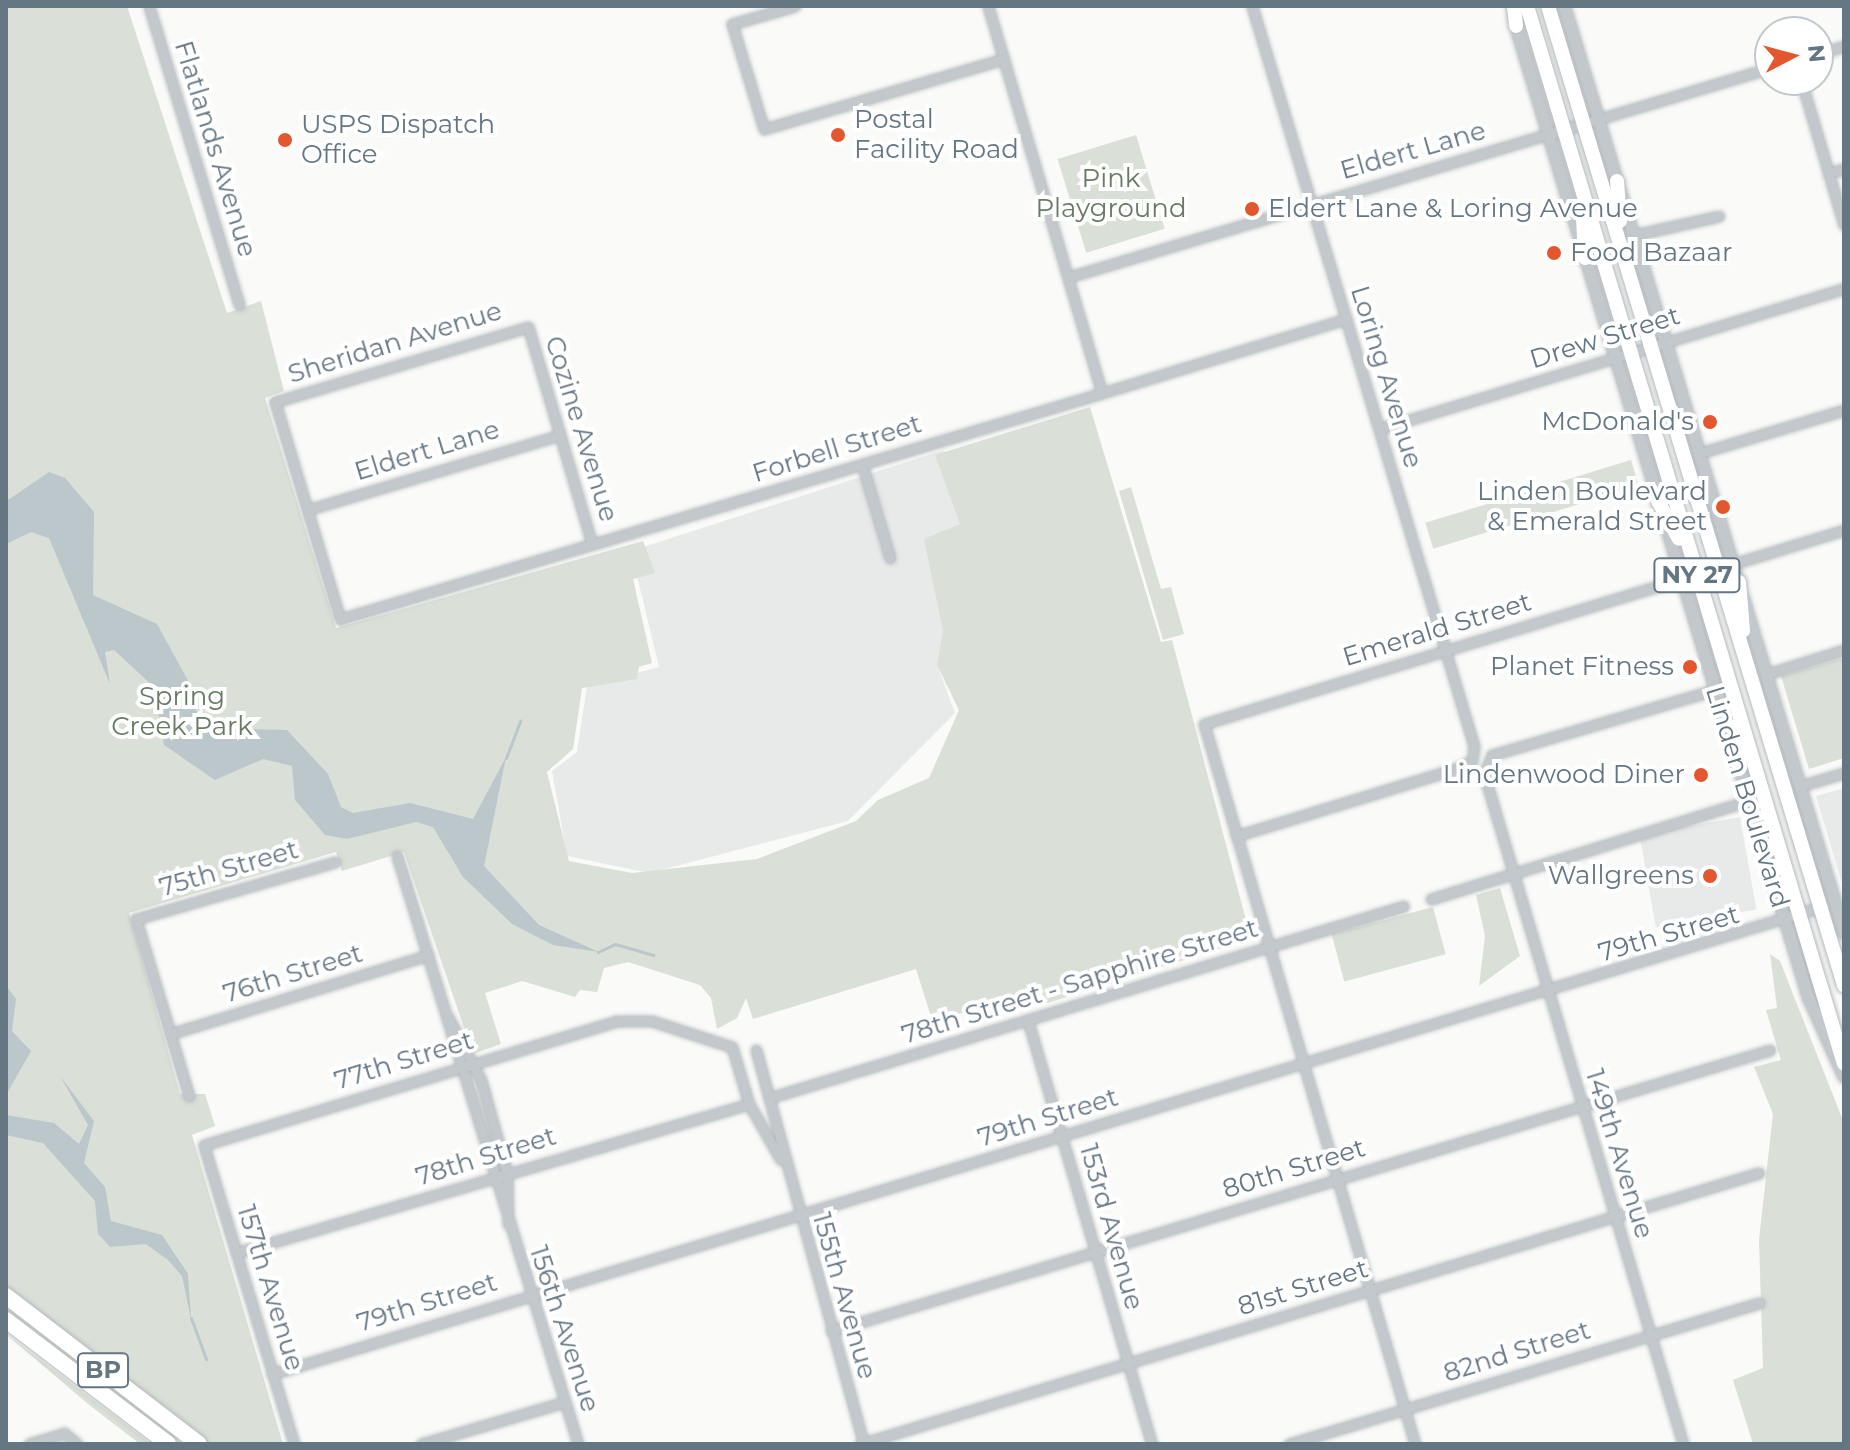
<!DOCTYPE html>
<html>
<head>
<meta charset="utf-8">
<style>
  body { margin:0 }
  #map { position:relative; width:1850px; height:1450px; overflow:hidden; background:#fafaf8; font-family:Montserrat,sans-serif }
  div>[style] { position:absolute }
  .built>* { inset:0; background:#e8e9e9; transform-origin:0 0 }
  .green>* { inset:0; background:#dadfd7; transform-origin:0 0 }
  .water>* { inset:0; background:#bbc7cb }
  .stream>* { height:3px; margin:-1.5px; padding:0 1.5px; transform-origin:1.5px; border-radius:1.5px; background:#bbc7cb }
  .roads { filter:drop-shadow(0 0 2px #b4b9bd) drop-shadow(0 0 2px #b4b9bd) }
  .minor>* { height:9px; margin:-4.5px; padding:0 4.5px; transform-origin:4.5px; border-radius:4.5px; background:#c3c8cc }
  .tertiary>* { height:11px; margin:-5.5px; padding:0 5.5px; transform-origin:5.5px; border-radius:5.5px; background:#c3c8cc }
  .trunk>* { height:14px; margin:-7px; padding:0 7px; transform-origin:7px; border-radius:7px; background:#fff }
  .motorway>* { height:16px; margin:-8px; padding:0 8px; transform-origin:8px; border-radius:8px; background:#fff }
  .dots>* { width:22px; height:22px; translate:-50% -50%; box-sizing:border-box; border:4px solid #fff; border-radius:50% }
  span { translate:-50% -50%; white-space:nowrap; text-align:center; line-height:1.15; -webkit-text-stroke:8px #fff; paint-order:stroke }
  .shield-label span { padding:2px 6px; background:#fff; border:2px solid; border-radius:6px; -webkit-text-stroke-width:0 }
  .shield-label { font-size:24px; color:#657683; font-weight:700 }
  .poi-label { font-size:26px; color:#657683 }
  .left { translate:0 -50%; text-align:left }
  .right { translate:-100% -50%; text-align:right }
  .street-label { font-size:26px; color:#657683 }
  .park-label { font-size:26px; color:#687a64 }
  .frame { position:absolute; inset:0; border:8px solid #657683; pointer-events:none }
  .north { position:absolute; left:1754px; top:16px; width:80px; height:80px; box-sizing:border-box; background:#fff; border:2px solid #c1c8cd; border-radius:50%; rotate:84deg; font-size:22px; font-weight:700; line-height:32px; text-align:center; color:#657683 }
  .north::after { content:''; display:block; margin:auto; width:28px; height:36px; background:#e4572e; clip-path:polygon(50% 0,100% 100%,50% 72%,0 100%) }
</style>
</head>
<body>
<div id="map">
  <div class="built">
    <div style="clip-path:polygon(944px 450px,1003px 650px,939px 670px,955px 713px,848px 821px,649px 873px,567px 856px,552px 771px,577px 752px,587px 686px,659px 667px,631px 551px)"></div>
    <div style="clip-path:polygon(1844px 788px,1844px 890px,1816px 796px)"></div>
    <div style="left:1740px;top:817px;width:94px;height:102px;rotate:80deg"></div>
  </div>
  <div class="green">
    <div style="clip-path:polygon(6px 6px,127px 6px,227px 313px,261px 301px,284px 391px,265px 398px,336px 628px,643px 541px,655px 573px,633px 579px,652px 663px,639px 667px,637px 679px,582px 688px,573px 749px,547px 772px,569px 861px,632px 873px,757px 859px,856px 821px,878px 800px,929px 778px,959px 710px,937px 665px,943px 631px,924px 539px,960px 524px,935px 455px,1090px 407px,1161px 642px,1172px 640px,1251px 939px,1038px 1006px,1032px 989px,933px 1023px,916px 969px,753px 1019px,746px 998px,737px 1018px,717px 1029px,711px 998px,700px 985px,628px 962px,604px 968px,597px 992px,580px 990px,575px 997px,522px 981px,485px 993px,501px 1044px,473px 1054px,404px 852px,342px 871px,336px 852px,129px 913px,180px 1094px,205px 1094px,215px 1126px,192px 1135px,283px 1444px,197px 1444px,6px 1296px)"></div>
    <div style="left:1136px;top:135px;width:98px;height:82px;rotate:73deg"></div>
    <div style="left:1631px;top:460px;width:27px;height:215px;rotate:73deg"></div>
    <div style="clip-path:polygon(1131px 487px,1161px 589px,1171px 587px,1184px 634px,1163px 640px,1119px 491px)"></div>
    <div style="clip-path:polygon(1844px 658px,1844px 758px,1809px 769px,1781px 676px)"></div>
    <div style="clip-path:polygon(1500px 888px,1520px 956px,1479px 986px,1485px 936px,1476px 895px)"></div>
    <div style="left:1433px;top:907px;width:49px;height:105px;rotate:75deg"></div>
    <div style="clip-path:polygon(1770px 954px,1780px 961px,1844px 1123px,1844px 1444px,1753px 1444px,1733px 1380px,1763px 1368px,1759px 1240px,1773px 1114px,1754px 1067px,1781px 1060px,1766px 1010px,1777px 1008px)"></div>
    <div style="clip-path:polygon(6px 1334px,63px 1377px,151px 1444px,140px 1444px,88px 1404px)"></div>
  </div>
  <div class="water">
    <div style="clip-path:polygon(49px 472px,65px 478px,94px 512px,93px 595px,157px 624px,192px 688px,200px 728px,287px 730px,328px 774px,341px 807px,353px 813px,410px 803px,473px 819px,506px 757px,484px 866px,539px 925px,599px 952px,553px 945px,512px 924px,463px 877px,433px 827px,416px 822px,347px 839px,325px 835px,295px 800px,292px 766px,263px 759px,215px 780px,164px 745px,154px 687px,114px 650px,105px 652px,110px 684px,49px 538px,31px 532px,6px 544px,8px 500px)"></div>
    <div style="clip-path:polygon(6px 986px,16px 999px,12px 1031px,31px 1051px,6px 1095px)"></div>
    <div style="clip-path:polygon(60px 1076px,94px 1121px,84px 1163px,105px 1187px,111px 1221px,162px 1235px,188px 1274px,191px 1319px,182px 1276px,168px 1260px,146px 1244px,110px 1247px,98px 1234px,95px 1201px,43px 1143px,6px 1135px,6px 1115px,54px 1123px,79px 1144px,88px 1125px)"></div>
  </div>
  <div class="stream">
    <div style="left:506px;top:758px;width:40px;rotate:-69deg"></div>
    <div style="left:598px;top:952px;width:19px;rotate:-25deg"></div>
    <div style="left:615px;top:944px;width:40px;rotate:16deg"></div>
    <div style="left:191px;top:1318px;width:44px;rotate:69.9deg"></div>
  </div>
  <div class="roads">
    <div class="minor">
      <div style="left:149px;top:6px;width:312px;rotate:73.2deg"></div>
      <div style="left:795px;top:6px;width:66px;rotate:164.1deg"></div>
      <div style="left:732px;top:24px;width:110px;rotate:73.1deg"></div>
      <div style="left:764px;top:129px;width:250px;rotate:-16.3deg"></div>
      <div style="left:988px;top:6px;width:403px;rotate:73.6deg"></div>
      <div style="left:1818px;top:54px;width:27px;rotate:-17deg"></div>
      <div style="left:1801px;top:80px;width:151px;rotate:73.5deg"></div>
      <div style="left:1828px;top:173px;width:16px;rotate:-14deg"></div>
      <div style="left:1634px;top:235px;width:87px;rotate:-12.6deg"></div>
      <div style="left:1069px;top:277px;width:731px;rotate:-16.6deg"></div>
      <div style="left:1379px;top:429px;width:486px;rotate:-16.8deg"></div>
      <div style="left:1700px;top:453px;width:150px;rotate:-16.6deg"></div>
      <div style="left:862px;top:464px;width:98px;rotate:73.4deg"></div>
      <div style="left:307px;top:510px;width:264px;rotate:-16.5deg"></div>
      <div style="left:592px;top:544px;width:226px;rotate:-106.4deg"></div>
      <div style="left:528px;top:327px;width:264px;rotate:163.5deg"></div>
      <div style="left:275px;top:402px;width:227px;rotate:73.3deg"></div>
      <div style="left:340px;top:619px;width:781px;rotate:-16.51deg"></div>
      <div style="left:1089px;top:397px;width:269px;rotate:-16.9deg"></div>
      <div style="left:1733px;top:564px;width:116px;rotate:-17deg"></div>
      <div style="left:1767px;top:674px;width:81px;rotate:-17.3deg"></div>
      <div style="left:1800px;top:786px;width:46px;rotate:-16.5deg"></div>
      <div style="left:1236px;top:836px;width:232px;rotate:-17deg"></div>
      <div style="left:1458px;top:768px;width:16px;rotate:-27deg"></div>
      <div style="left:1472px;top:761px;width:15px;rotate:-82deg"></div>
      <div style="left:1474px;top:746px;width:773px;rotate:-106.7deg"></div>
      <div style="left:397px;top:856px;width:615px;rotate:72.89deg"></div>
      <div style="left:1431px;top:899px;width:332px;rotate:-17.2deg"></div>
      <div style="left:448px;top:1017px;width:71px;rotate:62.4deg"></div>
      <div style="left:481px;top:1080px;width:97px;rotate:74.4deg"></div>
      <div style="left:507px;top:1173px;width:51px;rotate:88.9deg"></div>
      <div style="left:1028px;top:1021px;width:441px;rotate:73.7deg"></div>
      <div style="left:170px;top:1034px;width:270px;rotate:-17deg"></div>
      <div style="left:756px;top:1050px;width:409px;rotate:74.7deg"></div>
      <div style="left:189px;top:1096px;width:185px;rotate:-106.7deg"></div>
      <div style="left:136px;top:919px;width:207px;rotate:-16deg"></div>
      <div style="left:769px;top:1098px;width:663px;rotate:-16.82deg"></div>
      <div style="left:236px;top:1253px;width:534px;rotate:-16.2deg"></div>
      <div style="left:831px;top:1331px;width:980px;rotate:-16.66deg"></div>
      <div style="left:272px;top:1374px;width:1621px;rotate:-16.78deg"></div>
      <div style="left:29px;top:1444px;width:37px;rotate:-17deg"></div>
      <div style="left:64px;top:1433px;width:17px;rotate:40deg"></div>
      <div style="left:294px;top:1444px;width:312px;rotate:-106.8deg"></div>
      <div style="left:204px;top:1145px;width:431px;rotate:-16.7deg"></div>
      <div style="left:617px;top:1021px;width:35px"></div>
      <div style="left:652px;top:1021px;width:84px;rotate:18deg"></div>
      <div style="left:732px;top:1047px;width:59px;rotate:73.4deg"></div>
      <div style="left:749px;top:1104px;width:64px;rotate:60.3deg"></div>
      <div style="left:421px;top:1444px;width:150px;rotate:-16.3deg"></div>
      <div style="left:860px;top:1444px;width:939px;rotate:-16.78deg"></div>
      <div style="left:1289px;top:1444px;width:491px;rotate:-16.7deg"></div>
      <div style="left:1415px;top:1444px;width:750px;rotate:-106.33deg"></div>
      <div style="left:1204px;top:724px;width:500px;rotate:-16.9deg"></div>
      <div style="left:1683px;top:1444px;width:699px;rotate:-106.54deg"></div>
      <div style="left:1484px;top:774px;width:21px;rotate:-67deg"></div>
      <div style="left:1492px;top:755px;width:232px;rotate:-16.3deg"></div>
    </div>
    <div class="tertiary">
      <div style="left:1564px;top:6px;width:968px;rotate:73.19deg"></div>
      <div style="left:1514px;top:21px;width:506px;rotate:73.25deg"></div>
      <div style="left:1665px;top:523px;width:497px;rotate:73.2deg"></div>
      <div style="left:1809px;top:999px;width:85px;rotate:65.8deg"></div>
    </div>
    <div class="trunk">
      <div style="left:1514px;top:6px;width:20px;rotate:84deg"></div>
      <div style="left:1527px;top:6px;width:1104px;rotate:73.32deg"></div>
      <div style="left:1548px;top:6px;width:1023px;rotate:73.18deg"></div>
      <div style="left:1617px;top:181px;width:40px;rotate:85.7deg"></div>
      <div style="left:1583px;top:217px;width:41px;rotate:87.2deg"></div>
      <div style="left:1658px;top:501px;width:43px;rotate:61.1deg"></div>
      <div style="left:1739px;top:582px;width:49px;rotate:85.3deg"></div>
      <div style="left:1736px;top:726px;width:43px;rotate:86deg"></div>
    </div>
    <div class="motorway">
      <div style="left:6px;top:1296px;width:243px;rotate:37.5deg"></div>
      <div style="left:6px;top:1320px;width:204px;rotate:37.4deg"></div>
    </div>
  </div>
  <div class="dots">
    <div style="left:838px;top:135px;background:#e4572e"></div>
    <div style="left:285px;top:140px;background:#e4572e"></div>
    <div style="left:1252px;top:209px;background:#e4572e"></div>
    <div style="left:1554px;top:253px;background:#e4572e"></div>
    <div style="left:1710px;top:422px;background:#e4572e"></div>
    <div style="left:1723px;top:507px;background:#e4572e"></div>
    <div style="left:1690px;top:667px;background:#e4572e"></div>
    <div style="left:1701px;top:775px;background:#e4572e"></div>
    <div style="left:1710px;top:876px;background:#e4572e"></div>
  </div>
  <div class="shield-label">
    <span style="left:1697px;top:575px">NY 27</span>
    <span style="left:103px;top:1370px">BP</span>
  </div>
  <div class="poi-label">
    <span class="left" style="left:854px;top:135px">Postal<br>Facility Road</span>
    <span class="left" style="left:301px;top:140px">USPS Dispatch<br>Office</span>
    <span class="left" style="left:1268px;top:209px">Eldert Lane &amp; Loring Avenue</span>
    <span class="left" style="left:1570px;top:253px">Food Bazaar</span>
    <span class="right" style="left:1694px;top:422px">McDonald's</span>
    <span class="right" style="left:1707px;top:507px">Linden Boulevard<br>&amp; Emerald Street</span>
    <span class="right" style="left:1674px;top:667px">Planet Fitness</span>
    <span class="right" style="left:1685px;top:775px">Lindenwood Diner</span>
    <span class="right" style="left:1694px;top:876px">Wallgreens</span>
  </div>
  <div class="street-label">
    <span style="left:215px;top:149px;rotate:73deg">Flatlands Avenue</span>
    <span style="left:1413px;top:151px;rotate:-16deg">Eldert Lane</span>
    <span style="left:1605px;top:338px;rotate:-17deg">Drew Street</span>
    <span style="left:395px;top:343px;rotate:-17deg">Sheridan Avenue</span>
    <span style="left:1386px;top:377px;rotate:73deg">Loring Avenue</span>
    <span style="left:581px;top:429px;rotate:73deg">Cozine Avenue</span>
    <span style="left:837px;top:449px;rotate:-17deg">Forbell Street</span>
    <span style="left:427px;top:451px;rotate:-17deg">Eldert Lane</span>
    <span style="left:1437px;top:630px;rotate:-17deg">Emerald Street</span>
    <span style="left:1747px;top:797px;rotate:73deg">Linden Boulevard</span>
    <span style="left:229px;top:869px;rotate:-16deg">75th Street</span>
    <span style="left:1669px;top:934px;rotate:-16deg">79th Street</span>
    <span style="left:293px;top:974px;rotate:-17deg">76th Street</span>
    <span style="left:1080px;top:982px;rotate:-17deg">78th Street - Sapphire Street</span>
    <span style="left:404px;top:1061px;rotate:-17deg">77th Street</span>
    <span style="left:1048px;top:1118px;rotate:-17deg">79th Street</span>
    <span style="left:1619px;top:1154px;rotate:73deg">149th Avenue</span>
    <span style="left:486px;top:1157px;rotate:-17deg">78th Street</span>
    <span style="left:1294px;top:1169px;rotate:-17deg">80th Street</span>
    <span style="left:1111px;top:1227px;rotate:74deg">153rd Avenue</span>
    <span style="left:270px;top:1288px;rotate:73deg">157th Avenue</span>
    <span style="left:1303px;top:1288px;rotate:-17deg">81st Street</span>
    <span style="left:844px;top:1296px;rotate:74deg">155th Avenue</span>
    <span style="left:427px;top:1303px;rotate:-17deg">79th Street</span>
    <span style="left:564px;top:1329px;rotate:72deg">156th Avenue</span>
    <span style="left:1517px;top:1352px;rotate:-17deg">82nd Street</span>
  </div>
  <div class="park-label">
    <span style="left:1111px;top:194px">Pink<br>Playground</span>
    <span style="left:182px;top:712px">Spring<br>Creek Park</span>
  </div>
  <div class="frame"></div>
  <div class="north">N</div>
</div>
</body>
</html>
